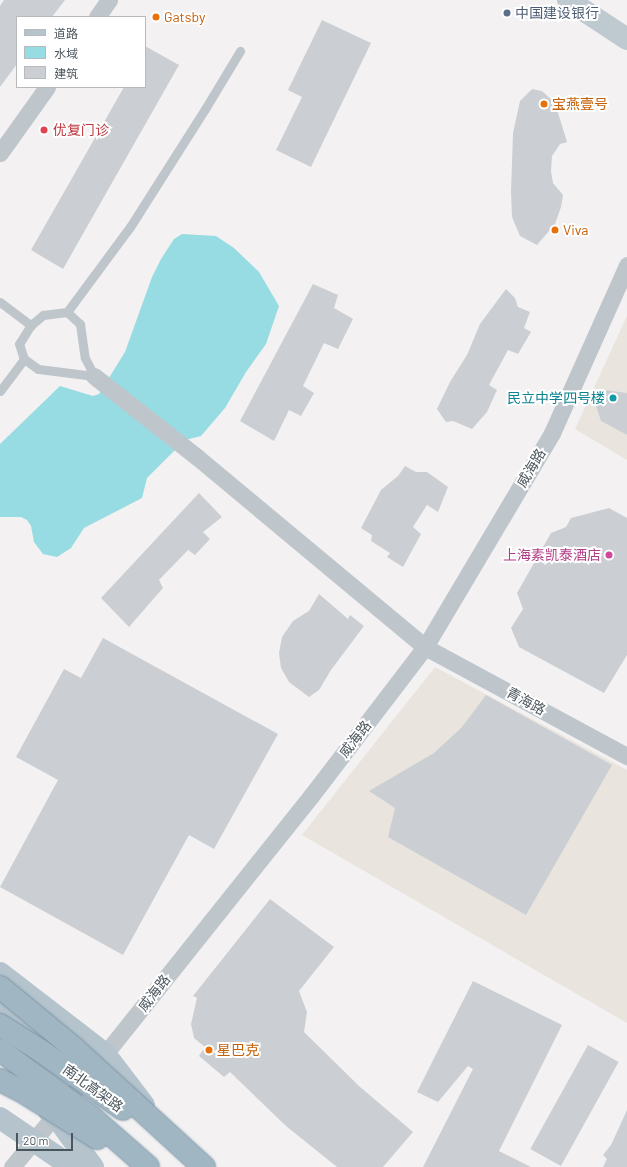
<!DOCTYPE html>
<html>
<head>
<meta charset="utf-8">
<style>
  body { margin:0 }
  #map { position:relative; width:627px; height:1167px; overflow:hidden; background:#f3f1f1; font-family:Barlow,"Noto Sans SC",sans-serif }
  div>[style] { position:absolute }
  .commercial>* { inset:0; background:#e9e5de }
  .water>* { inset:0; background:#97dce3 }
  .building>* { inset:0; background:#cbcfd3; transform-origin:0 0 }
  .service>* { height:9px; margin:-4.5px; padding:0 4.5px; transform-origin:4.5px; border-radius:4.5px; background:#bec6cc }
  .minor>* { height:17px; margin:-8.5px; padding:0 8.5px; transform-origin:8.5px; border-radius:8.5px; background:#bec6cc }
  .secondary>* { height:22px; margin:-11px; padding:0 11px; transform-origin:11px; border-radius:11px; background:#bfc9d0 }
  .primary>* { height:22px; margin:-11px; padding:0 11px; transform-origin:11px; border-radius:11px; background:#b4c3cc }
  .bridges { filter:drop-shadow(0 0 1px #7993a6) drop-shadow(0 0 1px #7993a6) }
  .trunk-bridge>* { height:22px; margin:-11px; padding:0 11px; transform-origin:11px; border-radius:11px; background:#a1b6c3 }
  .dots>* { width:11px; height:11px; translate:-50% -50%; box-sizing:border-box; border:2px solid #fff; border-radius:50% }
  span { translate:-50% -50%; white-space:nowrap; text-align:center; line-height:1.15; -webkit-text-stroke:4px #fff; paint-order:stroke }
  .service-label { font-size:14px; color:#4e5e75 }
  .left { translate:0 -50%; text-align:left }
  .food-label { font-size:14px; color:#c56008 }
  .health-label { font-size:14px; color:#be3a42 }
  .culture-label { font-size:14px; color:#0d838f }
  .right { translate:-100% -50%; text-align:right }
  .street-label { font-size:14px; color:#4b565c }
  .hotel-label { font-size:14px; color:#b23c85 }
  .legend { position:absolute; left:16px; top:16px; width:130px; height:72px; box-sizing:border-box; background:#fff; border:1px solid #b7bbbe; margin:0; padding:5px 7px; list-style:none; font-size:12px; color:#4b565c }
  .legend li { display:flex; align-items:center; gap:8px; height:20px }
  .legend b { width:20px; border:1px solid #b7bbbe }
  .scale { position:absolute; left:16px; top:1133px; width:57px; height:18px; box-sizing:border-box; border:2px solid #4b565c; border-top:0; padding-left:5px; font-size:12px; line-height:14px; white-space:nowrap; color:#4b565c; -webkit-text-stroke:3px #fff; paint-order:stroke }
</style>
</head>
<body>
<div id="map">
  <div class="commercial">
    <div style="clip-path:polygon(627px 316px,627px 460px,575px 429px)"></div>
    <div style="clip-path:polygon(435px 667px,627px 770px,627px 1023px,302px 835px)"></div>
  </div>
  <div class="water">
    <div style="clip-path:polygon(182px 234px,216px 236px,234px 248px,259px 272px,279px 306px,266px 344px,246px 372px,225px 408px,201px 436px,185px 440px,147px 478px,142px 498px,84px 528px,71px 548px,57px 557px,43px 554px,34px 542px,31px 526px,27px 520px,21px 517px,0 517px,0 444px,60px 386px,93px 396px,99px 394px,125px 352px,152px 277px,161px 259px,174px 239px)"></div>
  </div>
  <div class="building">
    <div style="clip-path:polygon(4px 0,65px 0,52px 17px,17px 17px,17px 64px,0 87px,0 6px)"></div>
    <div style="clip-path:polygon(322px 20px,371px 43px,311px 167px,276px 150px,302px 97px,288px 90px)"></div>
    <div style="clip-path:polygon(145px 46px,179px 65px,63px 269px,31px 250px,124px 87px,145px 87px)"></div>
    <div style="clip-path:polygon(532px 89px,542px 91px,555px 103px,567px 142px,560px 144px,552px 156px,551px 171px,553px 183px,563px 195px,561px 207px,555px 224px,537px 245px,520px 236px,512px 217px,511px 192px,513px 133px,520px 101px)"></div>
    <div style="clip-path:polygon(313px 284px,338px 295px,334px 308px,353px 319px,338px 349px,324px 343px,303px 386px,314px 393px,301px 416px,289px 410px,274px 441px,240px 421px)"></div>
    <div style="clip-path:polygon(506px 289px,515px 298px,518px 307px,530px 312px,524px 328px,531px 332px,518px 354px,508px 350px,489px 385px,497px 390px,487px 412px,472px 429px,453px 421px,446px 422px,437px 409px,450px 382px,467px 355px,480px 324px)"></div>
    <div style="clip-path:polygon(605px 390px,627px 393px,627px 435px,601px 421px,595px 403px)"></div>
    <div style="clip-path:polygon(405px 466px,416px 472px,427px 472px,448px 487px,438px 512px,427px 505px,413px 527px,421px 534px,403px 567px,387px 557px,390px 553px,371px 541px,372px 535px,361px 528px,381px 490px,398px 476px)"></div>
    <div style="clip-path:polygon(199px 493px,222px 517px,203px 532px,210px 539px,195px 555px,188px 550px,159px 580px,163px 588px,129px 627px,101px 598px)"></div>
    <div style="clip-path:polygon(609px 508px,627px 518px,627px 655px,604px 693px,519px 647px,511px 628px,523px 609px,517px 593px,551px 533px,566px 527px,571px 518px)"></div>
    <div style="clip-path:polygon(319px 594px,348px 619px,350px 615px,364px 626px,331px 670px,319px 690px,309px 697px,289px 682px,281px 668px,279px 653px,282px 637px,293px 621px,309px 611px)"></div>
    <div style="clip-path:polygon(103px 638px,278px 734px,214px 849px,189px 835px,123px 955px,0 887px,58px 780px,16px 757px,64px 669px,81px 678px)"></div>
    <div style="clip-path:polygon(486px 695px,612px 765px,526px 915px,388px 837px,395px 808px,369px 791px,434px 753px,462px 727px)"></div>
    <div style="clip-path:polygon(270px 899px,334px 947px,299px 991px,307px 1012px,304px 1032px,359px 1086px,413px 1132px,383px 1167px,337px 1167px,286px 1126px,230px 1072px,224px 1077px,199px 1056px,205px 1047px,194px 1038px,191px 1024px,197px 998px,193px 996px)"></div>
    <div style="clip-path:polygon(473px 981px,562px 1025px,499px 1151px,531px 1167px,423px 1167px,473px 1069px,468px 1066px,438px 1102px,417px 1092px)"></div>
    <div style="left:588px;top:1045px;width:35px;height:119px;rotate:29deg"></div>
    <div style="clip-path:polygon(627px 1110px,627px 1167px,603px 1167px,607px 1159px,603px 1155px,611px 1145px)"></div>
  </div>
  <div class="service">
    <div style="left:0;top:302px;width:39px;rotate:37deg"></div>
    <div style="left:67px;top:312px;width:106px;rotate:-53.5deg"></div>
    <div style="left:130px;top:227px;width:140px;rotate:-57.6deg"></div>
    <div style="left:205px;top:109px;width:68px;rotate:-58.9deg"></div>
    <div style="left:67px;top:312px;width:18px;rotate:43deg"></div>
    <div style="left:80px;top:324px;width:34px;rotate:82deg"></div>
    <div style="left:85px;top:358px;width:20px;rotate:63deg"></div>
    <div style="left:94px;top:376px;width:56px;rotate:-172.9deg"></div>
    <div style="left:38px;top:369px;width:17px;rotate:-144deg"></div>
    <div style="left:24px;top:359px;width:16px;rotate:-108deg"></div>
    <div style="left:19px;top:344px;width:22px;rotate:-58deg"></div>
    <div style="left:31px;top:325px;width:16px;rotate:-40deg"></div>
    <div style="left:43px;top:315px;width:24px;rotate:-7deg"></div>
    <div style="left:0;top:391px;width:40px;rotate:-53deg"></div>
  </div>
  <div class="minor">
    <div style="left:97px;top:17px;width:21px;rotate:-55deg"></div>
    <div style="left:0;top:153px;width:81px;rotate:-54.5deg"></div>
    <div style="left:94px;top:376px;width:131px;rotate:38.2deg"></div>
    <div style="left:197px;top:457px;width:297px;rotate:39.8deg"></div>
    <div style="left:425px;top:647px;width:230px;rotate:28.4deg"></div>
    <div style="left:12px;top:1167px;width:146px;rotate:-50.5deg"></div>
    <div style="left:105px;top:1054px;width:330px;rotate:-51.4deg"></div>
    <div style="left:311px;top:796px;width:188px;rotate:-52.6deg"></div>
    <div style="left:425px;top:647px;width:249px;rotate:-59.3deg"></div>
    <div style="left:552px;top:433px;width:184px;rotate:-65.9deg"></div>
  </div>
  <div class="secondary">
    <div style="left:568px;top:0;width:71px;rotate:33.5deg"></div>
  </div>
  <div class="primary">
    <div style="left:0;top:973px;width:133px;rotate:37.6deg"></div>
    <div style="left:105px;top:1054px;width:64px;rotate:52.6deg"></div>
    <div style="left:0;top:1010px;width:66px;rotate:36.3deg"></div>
    <div style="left:49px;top:1111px;width:6px;rotate:31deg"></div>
    <div style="left:54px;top:1114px;width:66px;rotate:53.7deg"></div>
    <div style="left:0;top:1118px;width:87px;rotate:34.2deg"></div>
  </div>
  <div class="bridges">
    <div class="trunk-bridge">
      <div style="left:0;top:987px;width:97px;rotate:39.6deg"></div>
      <div style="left:75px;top:1049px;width:175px;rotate:42.5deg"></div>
      <div style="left:0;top:1025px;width:49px;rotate:32.4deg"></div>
      <div style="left:41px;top:1051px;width:100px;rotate:35.3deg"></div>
      <div style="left:0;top:1050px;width:112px;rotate:36.3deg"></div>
      <div style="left:90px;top:1116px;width:77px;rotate:41.3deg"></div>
      <div style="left:0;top:1080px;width:28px;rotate:27deg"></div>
      <div style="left:25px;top:1093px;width:85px;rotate:32deg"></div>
    </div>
  </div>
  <div class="dots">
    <div style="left:507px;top:13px;background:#5c6f8a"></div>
    <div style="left:156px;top:17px;background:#e8710a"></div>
    <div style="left:544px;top:104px;background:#e8710a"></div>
    <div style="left:44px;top:130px;background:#e0444e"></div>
    <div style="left:555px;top:230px;background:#e8710a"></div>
    <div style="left:613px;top:398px;background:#0f9aa8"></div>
    <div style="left:609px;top:555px;background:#d1479c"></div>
    <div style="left:209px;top:1050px;background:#e8710a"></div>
  </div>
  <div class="service-label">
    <span class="left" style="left:515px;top:13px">中国建设银行</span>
  </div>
  <div class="food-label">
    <span class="left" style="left:164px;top:17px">Gatsby</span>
    <span class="left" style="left:552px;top:104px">宝燕壹号</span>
    <span class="left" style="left:563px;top:230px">Viva</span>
    <span class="left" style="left:217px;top:1050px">星巴克</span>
  </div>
  <div class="health-label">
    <span class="left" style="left:53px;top:130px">优复门诊</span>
  </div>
  <div class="culture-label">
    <span class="right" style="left:605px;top:398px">民立中学四号楼</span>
  </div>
  <div class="street-label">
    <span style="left:531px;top:468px;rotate:-59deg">威海路</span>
    <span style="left:526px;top:701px;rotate:28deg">青海路</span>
    <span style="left:355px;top:739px;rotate:-52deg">威海路</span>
    <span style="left:154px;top:993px;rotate:-52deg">威海路</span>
    <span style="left:93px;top:1088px;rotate:36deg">南北高架路</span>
  </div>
  <div class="hotel-label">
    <span class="right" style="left:601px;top:555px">上海素凯泰酒店</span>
  </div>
  <ul class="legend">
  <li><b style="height:5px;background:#b4c3cc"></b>道路</li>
  <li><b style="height:11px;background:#97dce3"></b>水域</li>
  <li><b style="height:11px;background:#cbcfd3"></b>建筑</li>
  </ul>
  <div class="scale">20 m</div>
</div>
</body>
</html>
